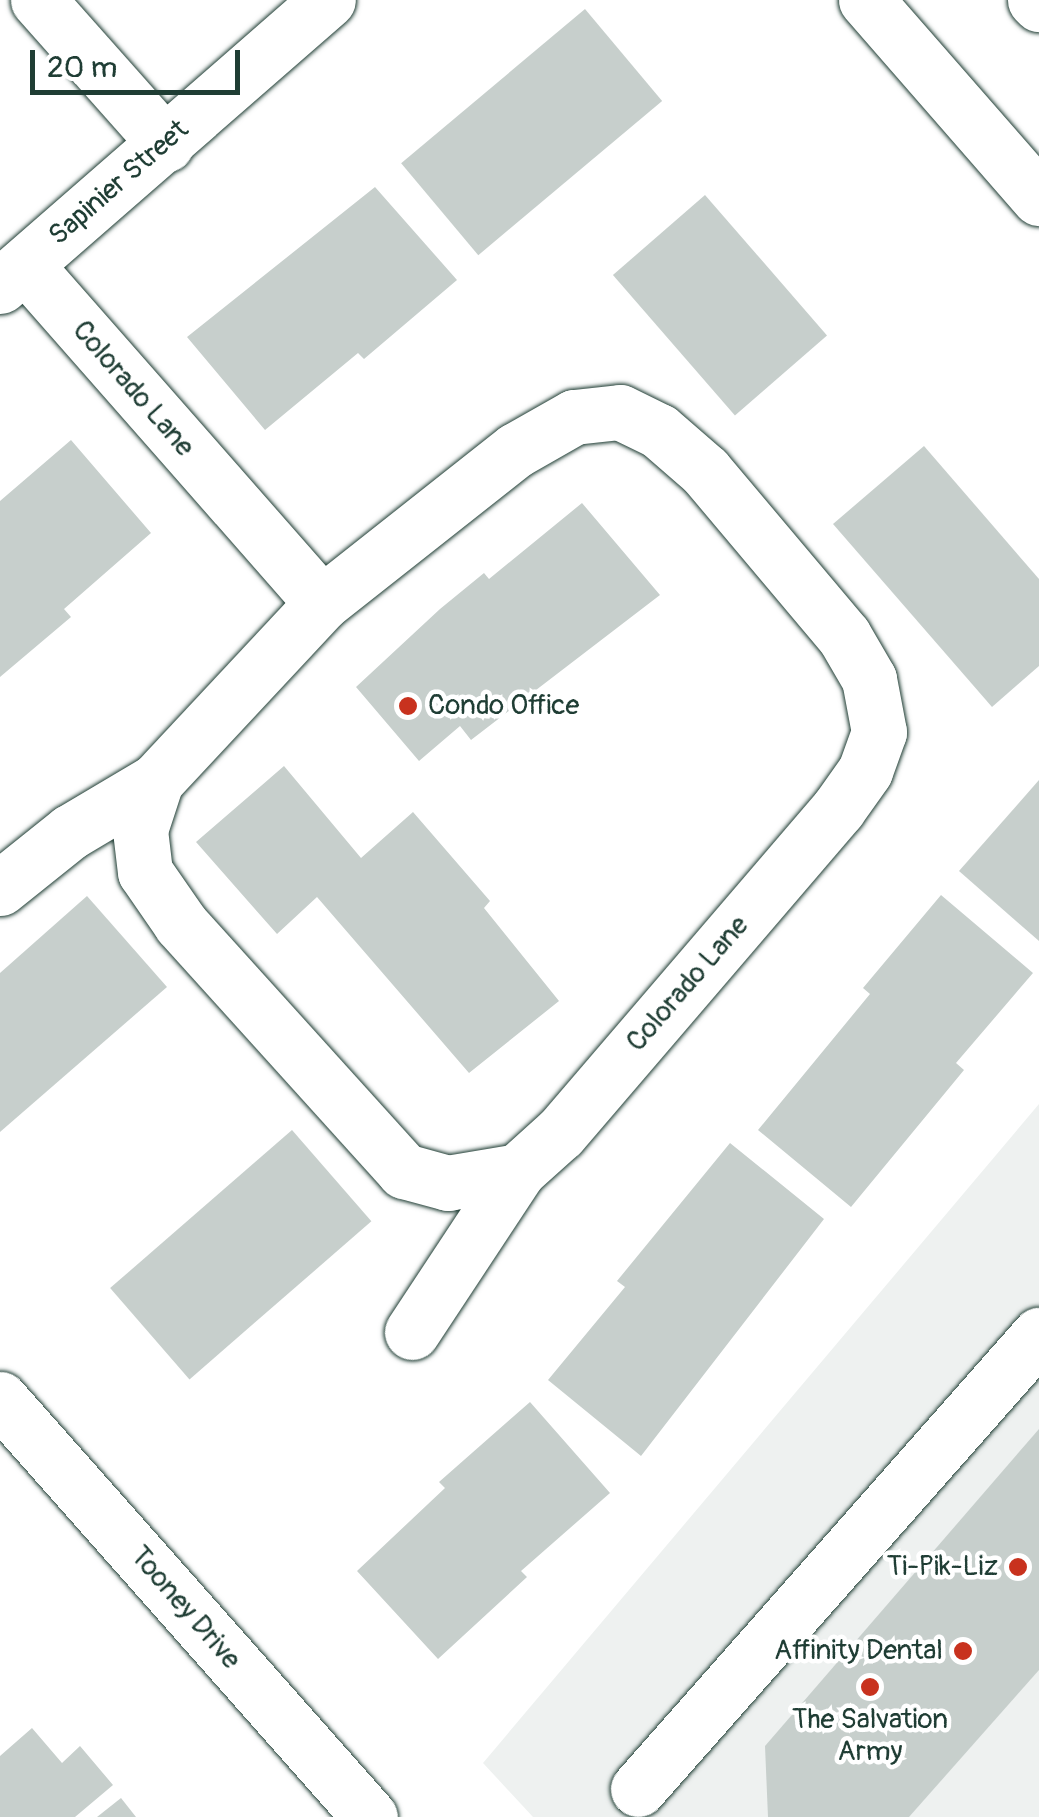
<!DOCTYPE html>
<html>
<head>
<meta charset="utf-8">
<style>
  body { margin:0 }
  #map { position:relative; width:1039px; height:1817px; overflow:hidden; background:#fff; font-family:Pangolin,sans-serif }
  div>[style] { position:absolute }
  .built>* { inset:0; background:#eef1f0 }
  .building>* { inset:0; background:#c7cfcc; transform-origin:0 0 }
  .roads { filter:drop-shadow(0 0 2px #1f3d34) drop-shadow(0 0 2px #1f3d34) }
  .minor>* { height:55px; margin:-27.5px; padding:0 27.5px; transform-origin:27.5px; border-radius:27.5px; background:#fff }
  .major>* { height:55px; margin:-27.5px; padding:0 27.5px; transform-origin:27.5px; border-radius:27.5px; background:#fff }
  .dots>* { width:28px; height:28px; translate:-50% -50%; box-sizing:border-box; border:5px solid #fff; border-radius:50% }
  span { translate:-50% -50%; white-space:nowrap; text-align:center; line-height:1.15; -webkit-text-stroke:9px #fff; paint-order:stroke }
  .street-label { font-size:28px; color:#1f3d34 }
  .poi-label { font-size:28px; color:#1f3d34 }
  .left { translate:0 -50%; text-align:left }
  .right { translate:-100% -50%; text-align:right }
  .scale { position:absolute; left:30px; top:50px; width:210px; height:45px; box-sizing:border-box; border:5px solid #1f3d34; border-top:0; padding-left:12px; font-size:30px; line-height:35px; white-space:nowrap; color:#1f3d34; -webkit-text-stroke:8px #fff; paint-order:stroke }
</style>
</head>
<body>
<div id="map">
  <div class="built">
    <div style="clip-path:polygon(1039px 1104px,1039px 1817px,533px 1817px,483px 1763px)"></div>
  </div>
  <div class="building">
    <div style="left:585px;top:9px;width:120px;height:240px;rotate:50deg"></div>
    <div style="clip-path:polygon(375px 187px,457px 280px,364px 359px,358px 353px,265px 430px,187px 337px)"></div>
    <div style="left:705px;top:195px;width:186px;height:122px;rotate:49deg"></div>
    <div style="clip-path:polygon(71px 440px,151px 533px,64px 609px,71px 617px,0 677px,0 501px)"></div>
    <div style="clip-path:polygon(924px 446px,1039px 579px,1039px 666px,992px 707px,833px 524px)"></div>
    <div style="clip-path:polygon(582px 503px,660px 595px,471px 740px,460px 726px,419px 761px,356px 687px,440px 609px,484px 573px,489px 579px)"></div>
    <div style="clip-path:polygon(284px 766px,361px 858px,413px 812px,490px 901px,484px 908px,559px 1001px,469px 1073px,317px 897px,277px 934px,196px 842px)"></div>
    <div style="clip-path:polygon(1039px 780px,1039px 941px,959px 871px)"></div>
    <div style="clip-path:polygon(941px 895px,1033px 973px,956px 1063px,964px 1070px,851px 1207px,758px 1130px,870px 994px,863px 988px)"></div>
    <div style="clip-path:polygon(87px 896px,167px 987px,0 1132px,0 973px)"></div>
    <div style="left:292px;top:1130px;width:121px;height:241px;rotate:49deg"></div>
    <div style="clip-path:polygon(730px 1143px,824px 1219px,641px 1456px,548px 1380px,625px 1287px,617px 1281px)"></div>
    <div style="clip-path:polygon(530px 1402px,610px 1493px,521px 1571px,527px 1577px,438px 1659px,357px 1571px,445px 1488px,439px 1482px)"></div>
    <div style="clip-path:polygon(1039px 1429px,1039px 1670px,909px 1817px,768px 1817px,765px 1746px)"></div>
    <div style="clip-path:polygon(32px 1728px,62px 1763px,80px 1746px,113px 1785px,75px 1817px,0 1817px,0 1756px)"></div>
    <div style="clip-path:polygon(121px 1798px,136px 1817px,97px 1817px)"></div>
  </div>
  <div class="roads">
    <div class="minor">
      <div style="left:38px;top:0;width:193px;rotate:48.4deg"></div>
      <div style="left:25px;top:265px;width:450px;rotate:48.7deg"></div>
      <div style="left:0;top:286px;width:435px;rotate:-41.1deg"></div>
      <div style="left:620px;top:412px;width:43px;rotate:26deg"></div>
      <div style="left:659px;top:431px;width:61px;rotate:41deg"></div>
      <div style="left:705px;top:471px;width:216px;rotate:49.9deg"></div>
      <div style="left:844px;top:636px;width:50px;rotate:59.8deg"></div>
      <div style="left:869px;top:679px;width:54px;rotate:79.3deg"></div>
      <div style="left:879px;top:732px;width:41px;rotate:109.7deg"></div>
      <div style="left:865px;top:771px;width:47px;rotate:125.4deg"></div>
      <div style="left:838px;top:809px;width:427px;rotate:130.6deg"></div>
      <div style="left:560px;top:1133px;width:57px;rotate:137.9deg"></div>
      <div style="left:518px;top:1171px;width:71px;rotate:170.3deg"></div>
      <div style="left:448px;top:1183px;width:46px;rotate:-164.7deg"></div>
      <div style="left:404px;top:1171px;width:333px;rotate:-132.1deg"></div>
      <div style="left:181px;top:924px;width:63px;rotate:-124.7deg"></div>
      <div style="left:145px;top:872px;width:42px;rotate:-96.8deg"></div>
      <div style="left:140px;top:830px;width:52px;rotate:-71.9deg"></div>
      <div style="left:156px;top:781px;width:243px;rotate:-47deg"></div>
      <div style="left:322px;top:603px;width:247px;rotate:-38.3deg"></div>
      <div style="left:516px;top:450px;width:67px;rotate:-29.6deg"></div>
      <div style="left:574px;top:417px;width:46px;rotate:-6.2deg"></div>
      <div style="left:0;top:888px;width:90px;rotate:-38.7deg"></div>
      <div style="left:70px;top:832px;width:100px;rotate:-30.7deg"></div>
      <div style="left:412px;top:1332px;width:193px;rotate:-56.6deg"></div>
      <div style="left:0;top:1399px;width:558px;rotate:48.49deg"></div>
      <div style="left:638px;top:1789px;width:606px;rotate:-48.55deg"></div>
    </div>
    <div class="major">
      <div style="left:866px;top:0;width:263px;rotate:48.9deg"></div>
      <div style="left:1035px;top:0;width:6px;rotate:45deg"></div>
    </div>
  </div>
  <div class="dots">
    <div style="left:408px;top:706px;background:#c8321e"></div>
    <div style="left:1018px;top:1567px;background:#c8321e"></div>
    <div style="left:963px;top:1651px;background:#c8321e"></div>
    <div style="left:870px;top:1687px;background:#c8321e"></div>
  </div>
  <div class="street-label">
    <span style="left:119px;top:183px;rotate:-41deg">Sapinier Street</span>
    <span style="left:133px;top:389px;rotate:49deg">Colorado Lane</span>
    <span style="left:688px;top:984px;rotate:-49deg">Colorado Lane</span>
    <span style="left:185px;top:1608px;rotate:49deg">Tooney Drive</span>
  </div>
  <div class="poi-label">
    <span class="left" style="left:428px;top:706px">Condo Office</span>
    <span class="right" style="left:998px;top:1567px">Ti-Pik-Liz</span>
    <span class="right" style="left:943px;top:1651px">Affinity Dental</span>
    <span style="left:870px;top:1736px">The Salvation<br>Army</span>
  </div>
  <div class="scale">20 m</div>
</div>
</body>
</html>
